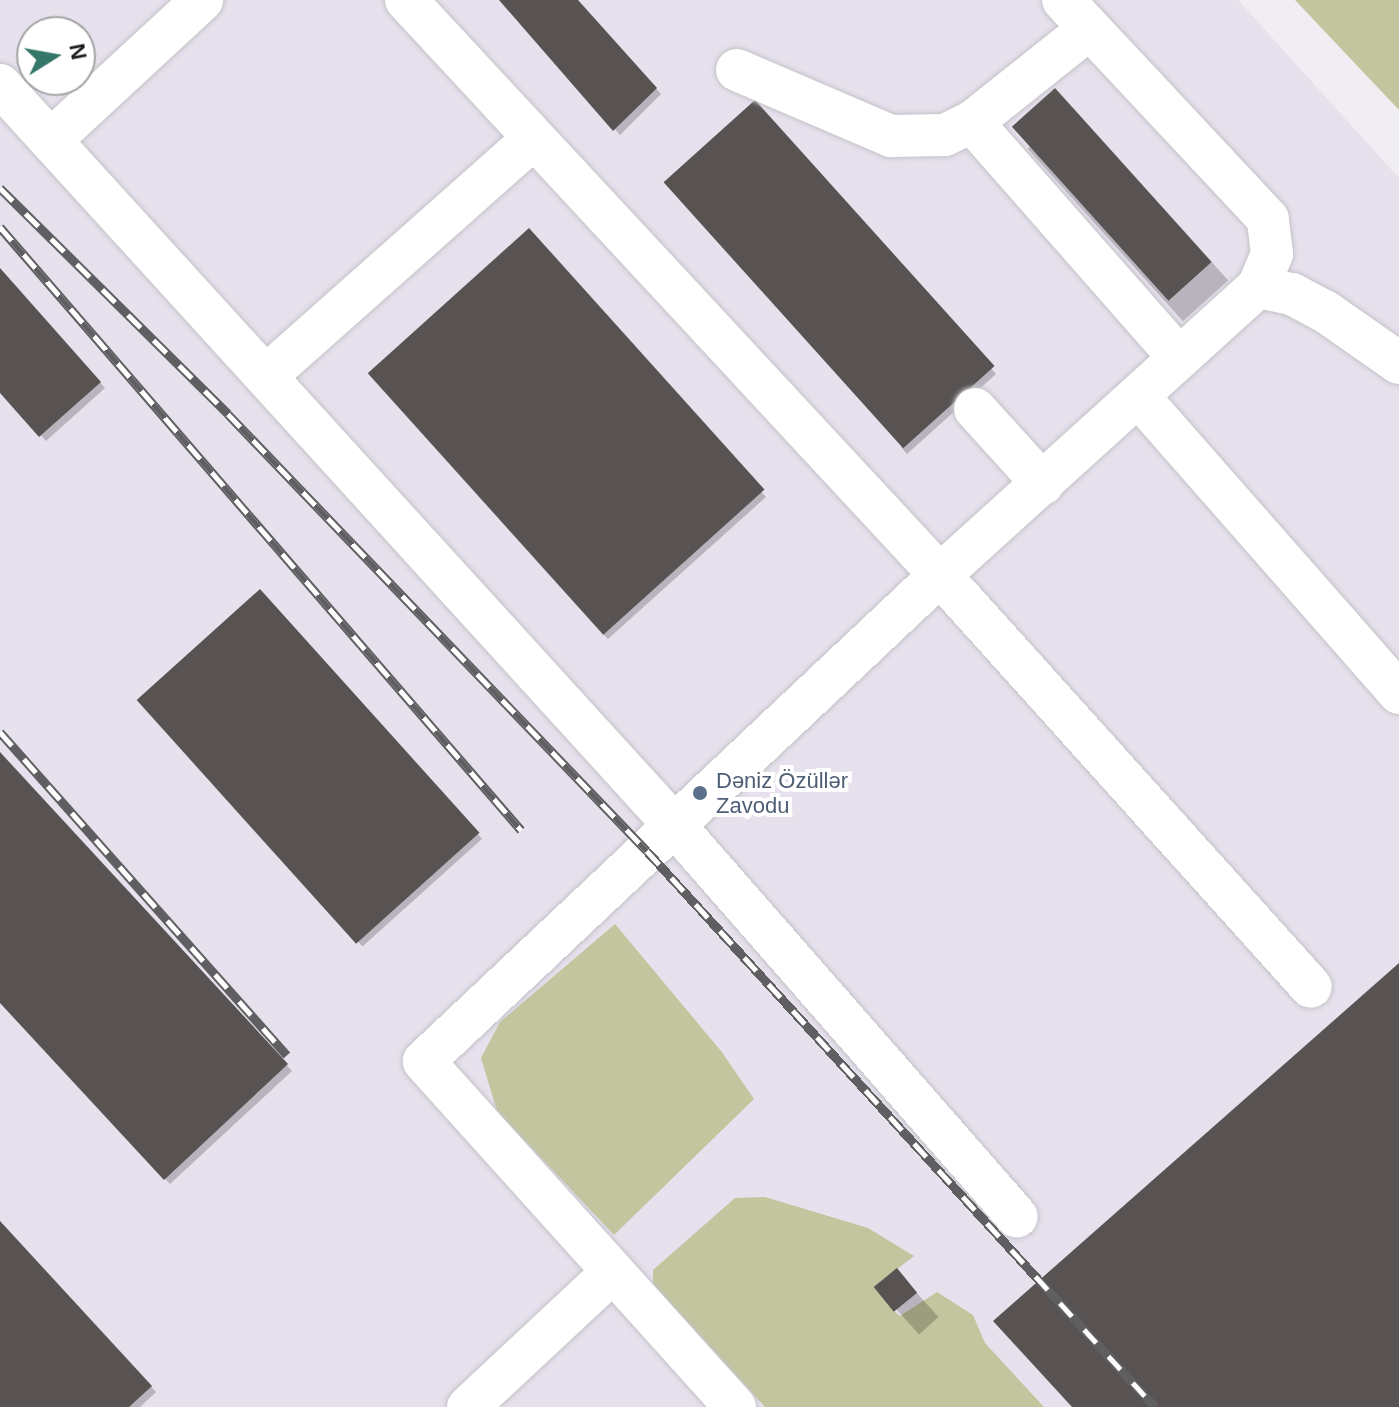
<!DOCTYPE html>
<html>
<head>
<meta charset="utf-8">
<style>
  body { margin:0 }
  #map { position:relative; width:1399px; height:1407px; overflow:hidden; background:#f1eef3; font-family:Arial,sans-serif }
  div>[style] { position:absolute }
  .built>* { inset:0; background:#e6e1ed }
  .green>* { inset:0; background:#c2c59d }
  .shadow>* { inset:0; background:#0003; transform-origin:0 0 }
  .building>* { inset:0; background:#585352; transform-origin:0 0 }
  .roads { filter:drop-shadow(0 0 2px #c4c2c7) drop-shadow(0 0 2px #c4c2c7) }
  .minor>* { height:42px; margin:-21px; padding:0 21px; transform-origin:21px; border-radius:21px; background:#fff }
  .rail>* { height:9px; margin-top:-4.5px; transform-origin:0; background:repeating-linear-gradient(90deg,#fff 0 18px,#5f5f61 0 36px); box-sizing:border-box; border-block:2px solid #5f5f61 }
  .dots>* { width:22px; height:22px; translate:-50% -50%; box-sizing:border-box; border:4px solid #fff; border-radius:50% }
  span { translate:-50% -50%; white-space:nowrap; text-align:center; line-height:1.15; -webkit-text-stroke:8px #fff; paint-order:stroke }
  .service-label { font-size:22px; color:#4e5e75 }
  .left { translate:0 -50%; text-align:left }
  .north { position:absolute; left:16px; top:16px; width:80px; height:80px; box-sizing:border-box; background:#fff; border:2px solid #a5a5a5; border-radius:50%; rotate:79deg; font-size:22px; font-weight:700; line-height:32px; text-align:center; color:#1d1d1e }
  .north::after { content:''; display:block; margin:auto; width:28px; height:36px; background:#35786a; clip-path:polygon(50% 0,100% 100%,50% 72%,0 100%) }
</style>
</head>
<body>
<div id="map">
  <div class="built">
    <div style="clip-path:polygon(evenodd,0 0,1238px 0,1399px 178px,1399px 1407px,0 1407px,0 0,32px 32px,80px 32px,80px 80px,32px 80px,32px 32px)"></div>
  </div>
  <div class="green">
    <div style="clip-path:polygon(1295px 0,1399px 0,1399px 110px)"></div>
    <div style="clip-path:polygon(615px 924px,721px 1051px,754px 1099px,614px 1235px,497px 1111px,481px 1058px,500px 1022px)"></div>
    <div style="clip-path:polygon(765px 1197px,868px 1228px,914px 1256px,874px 1287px,894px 1311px,900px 1316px,937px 1292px,973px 1315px,985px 1343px,1044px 1407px,765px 1407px,653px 1284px,653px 1270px,735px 1198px)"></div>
  </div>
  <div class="shadow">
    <div style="clip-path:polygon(502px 0,576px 0,661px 94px,620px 135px)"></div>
    <div style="clip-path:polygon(760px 108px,996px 374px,907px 454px,902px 448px)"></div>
    <div style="left:1073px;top:108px;width:232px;height:61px;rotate:48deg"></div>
    <div style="clip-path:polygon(534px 236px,766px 497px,608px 639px,603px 634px)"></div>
    <div style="clip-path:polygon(0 270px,105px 388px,46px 441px,0 389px)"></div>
    <div style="left:260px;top:592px;width:332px;height:161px;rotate:48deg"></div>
    <div style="clip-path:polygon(0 755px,292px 1071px,170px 1184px,0 1000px)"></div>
    <div style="clip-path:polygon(0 1223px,156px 1392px,140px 1407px,0 1407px)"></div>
    <div style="left:897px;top:1271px;width:62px;height:26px;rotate:48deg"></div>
  </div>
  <div class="building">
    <div style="clip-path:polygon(499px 0,578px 0,657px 88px,613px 131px)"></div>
    <div style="left:1055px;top:88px;width:234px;height:58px;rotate:48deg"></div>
    <div style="left:755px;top:100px;width:358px;height:123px;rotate:48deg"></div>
    <div style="left:529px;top:228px;width:352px;height:217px;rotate:48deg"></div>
    <div style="clip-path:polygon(0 268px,101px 382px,39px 437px,0 393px)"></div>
    <div style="left:260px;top:589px;width:328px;height:166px;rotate:48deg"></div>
    <div style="clip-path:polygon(0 752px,288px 1064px,164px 1180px,0 1003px)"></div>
    <div style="clip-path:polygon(1399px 963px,1399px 1407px,1072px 1407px,993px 1321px)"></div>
    <div style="clip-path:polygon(0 1221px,152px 1386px,129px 1407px,0 1407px)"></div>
    <div style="left:897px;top:1268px;width:32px;height:30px;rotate:51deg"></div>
  </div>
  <div class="roads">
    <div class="minor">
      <div style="left:406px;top:0;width:785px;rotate:47.12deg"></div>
      <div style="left:940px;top:575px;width:554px;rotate:48deg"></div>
      <div style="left:1089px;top:29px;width:149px;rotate:141.5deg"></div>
      <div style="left:972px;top:122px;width:314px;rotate:48.7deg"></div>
      <div style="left:737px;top:70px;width:168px;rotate:23.2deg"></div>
      <div style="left:891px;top:136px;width:54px;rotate:-1.1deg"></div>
      <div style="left:945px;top:135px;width:30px;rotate:-26deg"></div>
      <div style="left:0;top:85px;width:1002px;rotate:47.67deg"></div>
      <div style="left:675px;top:826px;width:519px;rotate:48.82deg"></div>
      <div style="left:51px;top:140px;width:206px;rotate:-42.8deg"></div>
      <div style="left:1258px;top:287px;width:35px;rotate:12deg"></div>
      <div style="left:1292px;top:294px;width:38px;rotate:28deg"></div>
      <div style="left:1326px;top:312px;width:89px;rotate:34.9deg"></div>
      <div style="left:266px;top:376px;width:354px;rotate:-41.6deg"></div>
      <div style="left:1139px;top:397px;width:394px;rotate:48.7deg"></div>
      <div style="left:975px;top:409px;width:101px;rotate:47.8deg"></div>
      <div style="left:468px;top:1407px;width:198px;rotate:-43deg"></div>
      <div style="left:735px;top:1407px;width:465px;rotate:-132deg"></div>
      <div style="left:424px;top:1061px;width:709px;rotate:-43.29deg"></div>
      <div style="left:940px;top:575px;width:429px;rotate:-42.2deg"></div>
      <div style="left:1258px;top:287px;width:36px;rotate:-67deg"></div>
      <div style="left:1272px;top:254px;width:35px;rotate:-97deg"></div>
      <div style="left:1268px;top:219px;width:300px;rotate:-133.1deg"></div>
    </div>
  </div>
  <div class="rail">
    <div style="left:0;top:188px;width:321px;rotate:44.7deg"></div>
    <div style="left:228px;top:414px;width:605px;rotate:46.2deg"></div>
    <div style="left:647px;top:851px;width:753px;rotate:47.58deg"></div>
    <div style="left:0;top:227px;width:797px;rotate:49.17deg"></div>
    <div style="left:0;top:732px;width:432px;rotate:48.4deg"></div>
  </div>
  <div class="dots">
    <div style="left:700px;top:793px;background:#5c6f8a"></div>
  </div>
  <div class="service-label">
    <span class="left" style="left:716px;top:793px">Dəniz Özüllər<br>Zavodu</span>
  </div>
  <div class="north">N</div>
</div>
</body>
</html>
